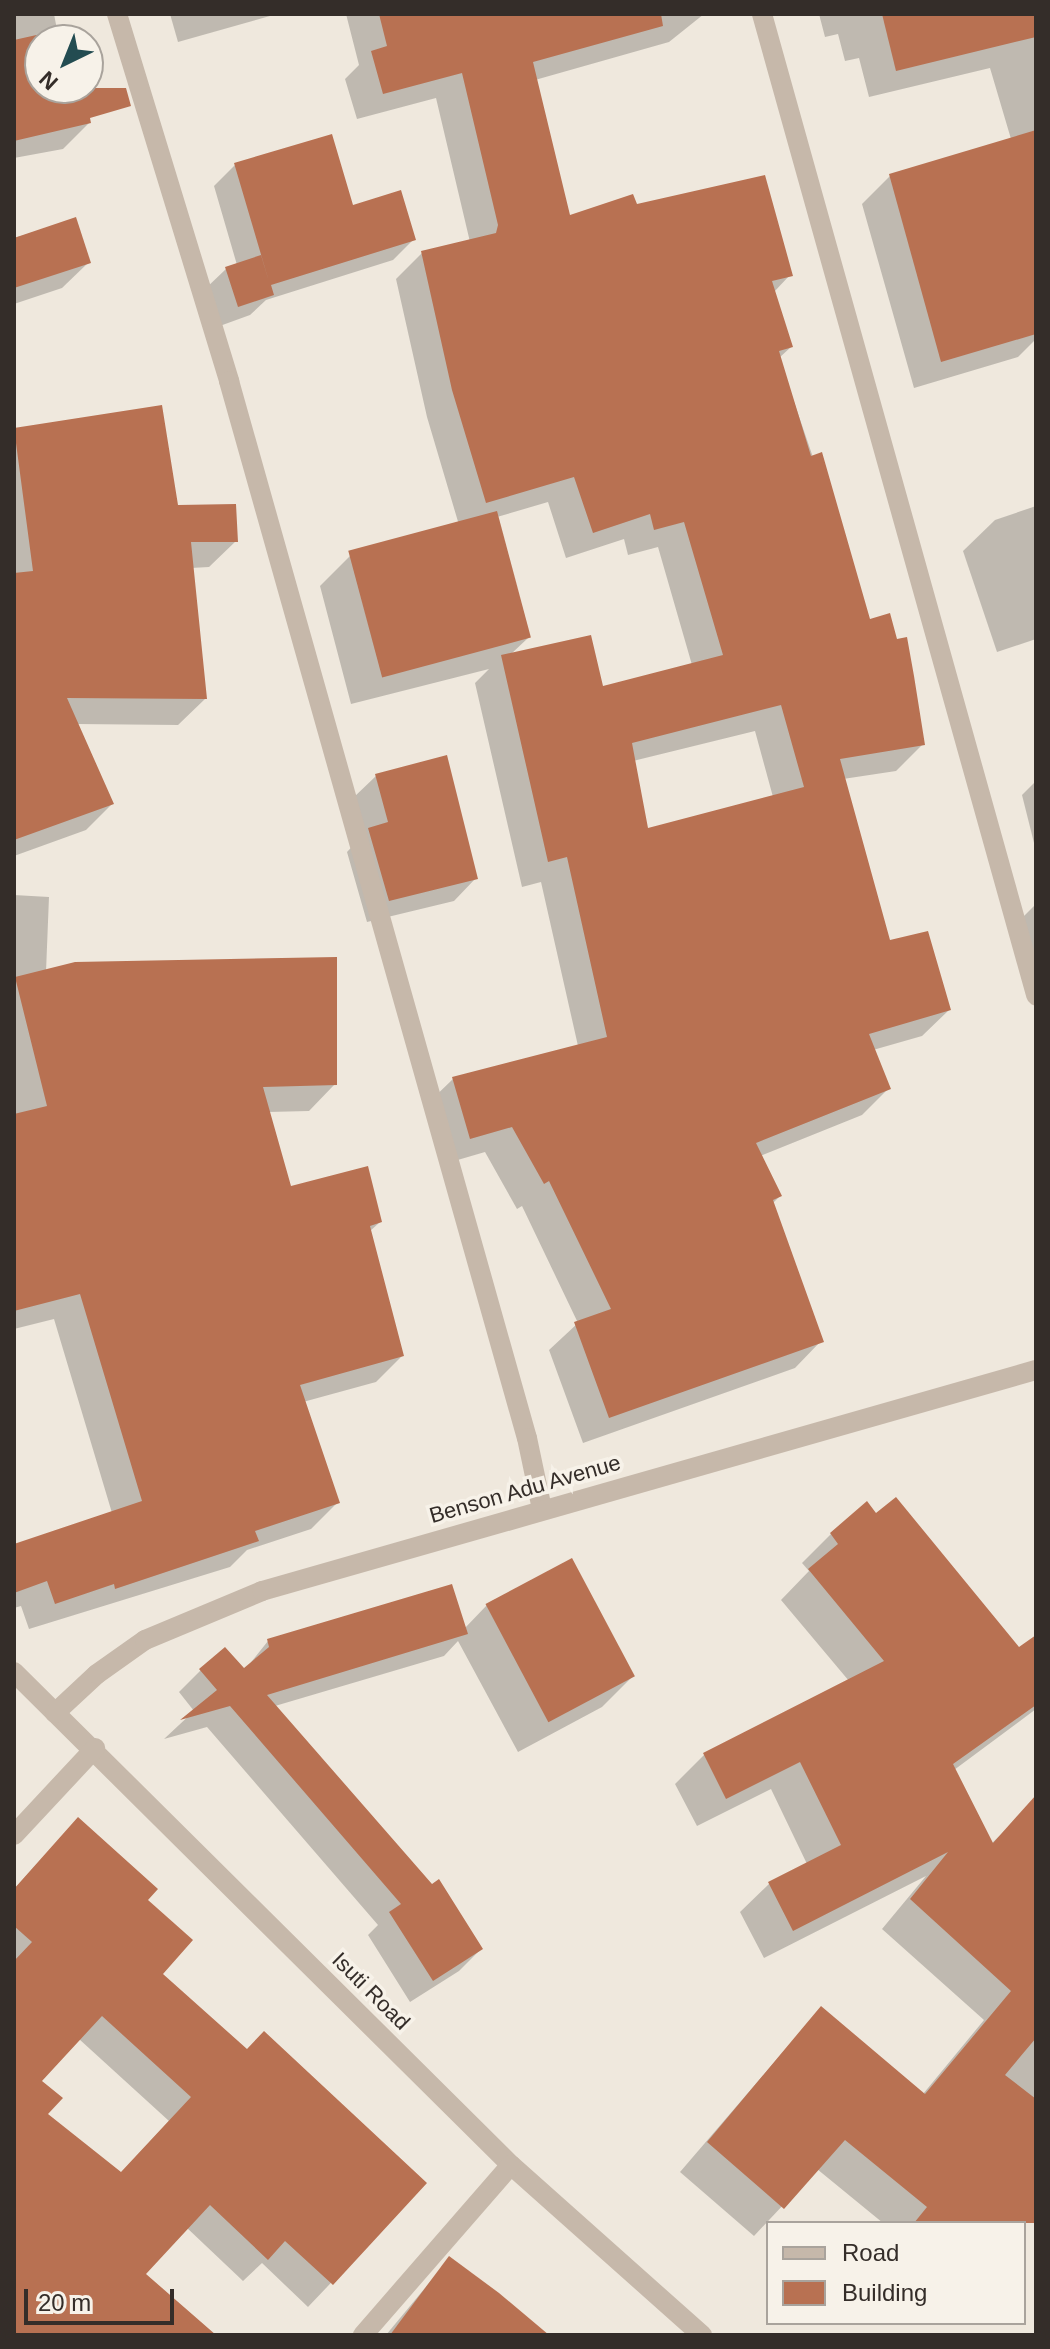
<!DOCTYPE html>
<html>
<head>
<meta charset="utf-8">
<style>
  body { margin:0 }
  #map { position:relative; width:1050px; height:2349px; overflow:hidden; background:#efe8dd; font-family:Helvetica,sans-serif }
  div>[style] { position:absolute }
  .shadow>* { inset:0; background:#0003 }
  .building>* { inset:0; background:#b87152; transform-origin:0 0 }
  .minor>* { height:20px; margin:-10px; padding:0 10px; transform-origin:10px; border-radius:10px; background:#c6b8aa }
  span { translate:-50% -50%; white-space:nowrap; text-align:center; line-height:1.15; -webkit-text-stroke:7px #f7f2e9; paint-order:stroke }
  .street-label { font-size:22px; color:#342d29 }
  .frame { position:absolute; inset:0; border:16px solid #342d29; pointer-events:none }
  .legend { position:absolute; left:766px; top:2221px; width:260px; height:104px; box-sizing:border-box; background:#f7f2e9; border:2px solid #a9a39c; margin:0; padding:10px 14px; list-style:none; font-size:24px; color:#342d29 }
  .legend li { display:flex; align-items:center; gap:16px; height:40px }
  .legend b { width:40px; border:2px solid #a9a39c }
  .north { position:absolute; left:24px; top:24px; width:80px; height:80px; box-sizing:border-box; background:#f7f2e9; border:2px solid #a9a39c; border-radius:50%; rotate:223deg; font-size:22px; font-weight:700; line-height:32px; text-align:center; color:#342d29 }
  .north::after { content:''; display:block; margin:auto; width:28px; height:36px; background:#234c51; clip-path:polygon(50% 0,100% 100%,50% 72%,0 100%) }
  .scale { position:absolute; left:24px; top:2289px; width:150px; height:36px; box-sizing:border-box; border:4px solid #342d29; border-top:0; padding-left:10px; font-size:24px; line-height:28px; white-space:nowrap; color:#342d29; -webkit-text-stroke:6px #f7f2e9; paint-order:stroke }
</style>
</head>
<body>
<div id="map">
  <div class="shadow">
    <div style="clip-path:polygon(14px 14px,54px 14px,59px 40px,40px 40px,40px 88px,70px 88px,89px 123px,63px 149px,14px 158px)"></div>
    <div style="clip-path:polygon(170px 14px,277px 14px,178px 42px)"></div>
    <div style="clip-path:polygon(evenodd,346px 14px,704px 14px,669px 42px,535px 80px,569px 217px,635px 207px,790px 275px,774px 292px,791px 347px,779px 358px,869px 621px,923px 744px,896px 771px,843px 779px,888px 942px,949px 1010px,922px 1036px,873px 1050px,889px 1088px,862px 1115px,760px 1156px,780px 1196px,772px 1204px,821px 1341px,795px 1368px,583px 1443px,549px 1350px,578px 1323px,522px 1206px,517px 1209px,485px 1152px,444px 1164px,426px 1105px,453px 1079px,578px 1046px,541px 882px,522px 887px,475px 683px,489px 669px,351px 704px,320px 586px,350px 556px,459px 525px,427px 417px,396px 279px,422px 253px,470px 242px,436px 98px,357px 119px,345px 79px,359px 65px,346px 14px,548px 502px,566px 558px,624px 539px,628px 555px,658px 547px,692px 665px,601px 688px,510px 655px,528px 638px,497px 517px,548px 502px,346px 14px,755px 731px,773px 797px,646px 830px,633px 761px,755px 731px)"></div>
    <div style="clip-path:polygon(819px 14px,1036px 14px,1036px 339px,1018px 357px,914px 388px,862px 204px,890px 176px,1011px 139px,990px 68px,869px 97px,859px 58px,845px 61px,838px 34px,825px 37px)"></div>
    <div style="clip-path:polygon(235px 165px,352px 207px,414px 239px,393px 260px,266px 300px,250px 315px,217px 327px,204px 290px,226px 269px,237px 265px,214px 186px)"></div>
    <div style="clip-path:polygon(75px 220px,89px 262px,62px 288px,14px 304px,14px 238px)"></div>
    <div style="clip-path:polygon(160px 407px,176px 507px,236px 541px,209px 567px,191px 568px,205px 699px,178px 725px,76px 724px,112px 804px,86px 830px,14px 856px,14px 430px)"></div>
    <div style="clip-path:polygon(1036px 506px,1036px 639px,997px 652px,963px 551px,995px 520px)"></div>
    <div style="clip-path:polygon(376px 776px,476px 878px,454px 901px,367px 922px,347px 852px,363px 835px,353px 798px)"></div>
    <div style="clip-path:polygon(1036px 781px,1036px 851px,1022px 795px)"></div>
    <div style="clip-path:polygon(14px 895px,49px 897px,46px 972px,335px 1084px,309px 1111px,268px 1112px,290px 1188px,380px 1222px,369px 1232px,402px 1356px,376px 1382px,303px 1402px,337px 1503px,311px 1529px,247px 1550px,230px 1567px,29px 1629px,21px 1606px,14px 1608px,14px 1546px,112px 1513px,54px 1319px,14px 1329px)"></div>
    <div style="clip-path:polygon(1036px 904px,1036px 973px,1022px 918px)"></div>
    <div style="clip-path:polygon(831px 1534px,1036px 1661px,1036px 1709px,954px 1770px,991px 1844px,1019px 1817px,1036px 1832px,1036px 2208px,1024px 2223px,883px 2223px,817px 2169px,754px 2236px,680px 2172px,821px 2008px,923px 2094px,984px 2020px,882px 1929px,926px 1876px,764px 1958px,740px 1912px,769px 1884px,807px 1864px,771px 1789px,697px 1826px,675px 1784px,704px 1755px,849px 1681px,781px 1600px,809px 1571px,802px 1563px)"></div>
    <div style="clip-path:polygon(487px 1605px,633px 1676px,602px 1707px,518px 1752px,458px 1641px,444px 1656px,275px 1706px,481px 1949px,459px 1971px,410px 2002px,368px 1935px,378px 1925px,207px 1727px,164px 1739px,194px 1711px,179px 1692px,201px 1670px,244px 1671px,268px 1641px,464px 1629px)"></div>
    <div style="clip-path:polygon(evenodd,78px 1819px,145px 1901px,161px 1974px,246px 2052px,425px 2184px,308px 2307px,262px 2263px,243px 2281px,186px 2227px,143px 2274px,213px 2335px,14px 2335px,14px 1889px,78px 1819px,79px 2039px,169px 2121px,120px 2174px,45px 2115px,39px 2081px,79px 2039px)"></div>
    <div style="clip-path:polygon(449px 2259px,543px 2335px,386px 2335px)"></div>
  </div>
  <div class="building">
    <div style="clip-path:polygon(evenodd,379px 14px,661px 14px,663px 26px,533px 62px,570px 215px,633px 194px,637px 204px,765px 175px,793px 276px,772px 281px,793px 347px,779px 351px,811px 456px,822px 452px,870px 619px,890px 613px,897px 639px,907px 637px,914px 676px,925px 745px,840px 759px,890px 940px,928px 931px,951px 1010px,869px 1034px,891px 1089px,756px 1143px,782px 1196px,773px 1200px,824px 1342px,609px 1418px,574px 1322px,611px 1309px,549px 1181px,544px 1184px,512px 1127px,470px 1139px,452px 1077px,607px 1037px,567px 857px,548px 862px,501px 655px,591px 635px,603px 686px,723px 655px,684px 522px,654px 530px,650px 514px,593px 533px,574px 477px,486px 503px,452px 390px,421px 251px,496px 233px,498px 225px,462px 73px,383px 94px,371px 51px,387px 46px,379px 14px,781px 705px,804px 787px,648px 828px,632px 743px,781px 705px)"></div>
    <div style="clip-path:polygon(882px 14px,1036px 14px,1036px 37px,896px 71px)"></div>
    <div style="clip-path:polygon(59px 30px,62px 40px,40px 40px,40px 88px,126px 88px,131px 106px,90px 118px,91px 123px,14px 141px,14px 40px)"></div>
    <div style="clip-path:polygon(1036px 130px,1036px 334px,941px 362px,889px 174px)"></div>
    <div style="clip-path:polygon(332px 134px,353px 205px,401px 190px,416px 240px,271px 285px,274px 295px,238px 307px,225px 267px,261px 255px,270px 285px,234px 163px)"></div>
    <div style="clip-path:polygon(76px 217px,91px 263px,14px 288px,14px 238px)"></div>
    <div style="clip-path:polygon(162px 405px,178px 505px,236px 504px,238px 542px,191px 542px,207px 699px,67px 698px,114px 804px,14px 840px,14px 573px,33px 571px,14px 428px)"></div>
    <div style="left:497px;top:511px;width:131px;height:154px;rotate:75deg"></div>
    <div style="clip-path:polygon(447px 755px,478px 879px,389px 901px,368px 828px,388px 822px,375px 774px)"></div>
    <div style="clip-path:polygon(337px 957px,337px 1085px,263px 1087px,291px 1186px,368px 1166px,382px 1222px,370px 1226px,404px 1356px,300px 1385px,340px 1503px,255px 1531px,259px 1541px,115px 1589px,114px 1584px,55px 1604px,47px 1581px,14px 1593px,14px 1544px,142px 1501px,80px 1294px,14px 1311px,14px 1114px,47px 1106px,15px 977px,75px 962px)"></div>
    <div style="clip-path:polygon(896px 1497px,1019px 1647px,1036px 1635px,1036px 1705px,953px 1764px,993px 1843px,1036px 1795px,1036px 2038px,1005px 2075px,1036px 2099px,1036px 2223px,914px 2223px,927px 2207px,845px 2140px,784px 2209px,707px 2142px,821px 2006px,925px 2094px,1011px 1991px,910px 1899px,948px 1852px,793px 1931px,768px 1882px,841px 1845px,800px 1762px,726px 1799px,703px 1753px,884px 1661px,808px 1569px,838px 1544px,830px 1533px,867px 1501px,876px 1513px)"></div>
    <div style="left:572px;top:1558px;width:134px;height:98px;rotate:62deg"></div>
    <div style="clip-path:polygon(452px 1584px,468px 1634px,267px 1695px,432px 1884px,439px 1879px,483px 1949px,433px 1981px,389px 1912px,401px 1904px,230px 1706px,180px 1720px,217px 1690px,199px 1669px,225px 1647px,244px 1668px,269px 1647px,267px 1639px)"></div>
    <div style="clip-path:polygon(evenodd,78px 1817px,158px 1889px,148px 1900px,193px 1940px,163px 1974px,247px 2049px,264px 2031px,427px 2183px,333px 2285px,285px 2241px,268px 2260px,210px 2205px,146px 2274px,216px 2335px,14px 2335px,14px 1961px,32px 1942px,14px 1926px,14px 1889px,78px 1817px,102px 2016px,191px 2097px,121px 2172px,48px 2114px,63px 2098px,42px 2081px,102px 2016px)"></div>
    <div style="clip-path:polygon(449px 2256px,499px 2293px,549px 2335px,390px 2335px)"></div>
  </div>
  <div class="minor">
    <div style="left:117px;top:14px;width:384px;rotate:73deg"></div>
    <div style="left:229px;top:381px;width:1098px;rotate:74.26deg"></div>
    <div style="left:527px;top:1438px;width:73px;rotate:78.1deg"></div>
    <div style="left:762px;top:14px;width:1019px;rotate:74.39deg"></div>
    <div style="left:14px;top:1672px;width:700px;rotate:44.77deg"></div>
    <div style="left:511px;top:2165px;width:256px;rotate:41.7deg"></div>
    <div style="left:55px;top:1713px;width:57px;rotate:-42.9deg"></div>
    <div style="left:97px;top:1674px;width:59px;rotate:-35.3deg"></div>
    <div style="left:145px;top:1640px;width:127px;rotate:-22.7deg"></div>
    <div style="left:262px;top:1591px;width:805px;rotate:-15.94deg"></div>
    <div style="left:14px;top:1835px;width:119px;rotate:-47deg"></div>
    <div style="left:363px;top:2335px;width:225px;rotate:-49deg"></div>
  </div>
  <div class="street-label">
    <span style="left:525px;top:1489px;rotate:-16deg">Benson Adu Avenue</span>
    <span style="left:371px;top:1991px;rotate:45deg">Isuti Road</span>
  </div>
  <div class="frame"></div>
  <ul class="legend">
  <li><b style="height:10px;background:#c6b8aa"></b>Road</li>
  <li><b style="height:22px;background:#b87152"></b>Building</li>
  </ul>
  <div class="north">N</div>
  <div class="scale">20 m</div>
</div>
</body>
</html>
